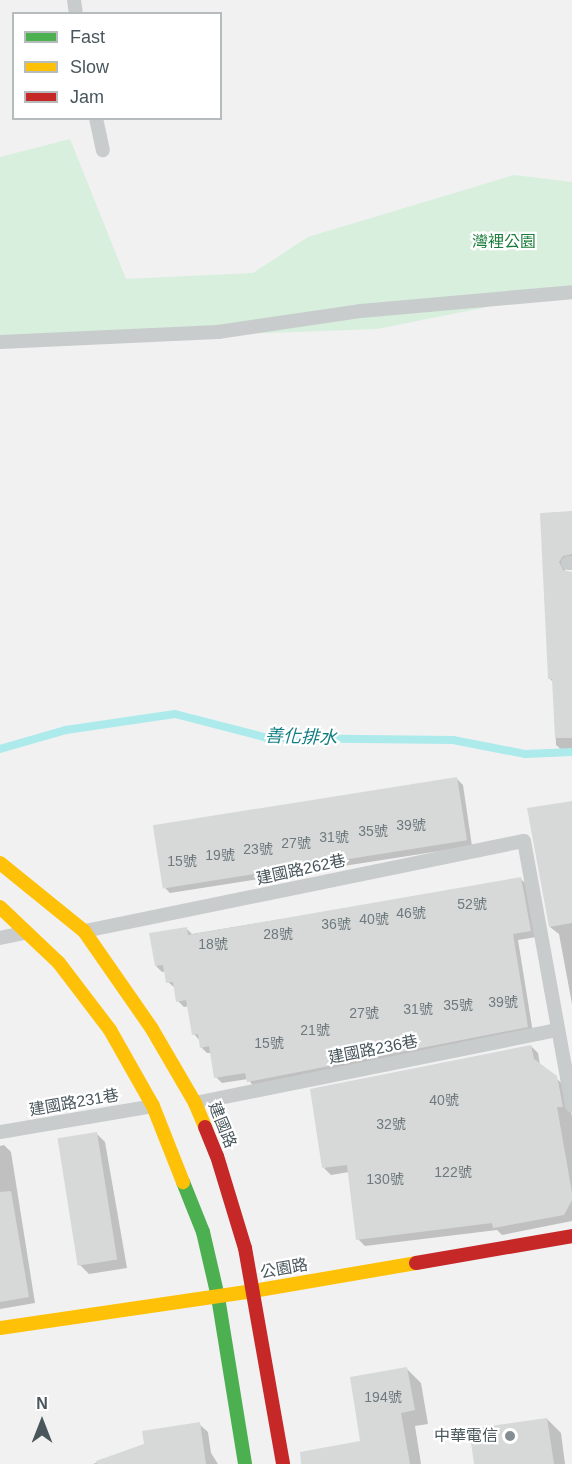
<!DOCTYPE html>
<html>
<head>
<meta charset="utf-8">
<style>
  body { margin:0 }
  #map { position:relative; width:572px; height:1464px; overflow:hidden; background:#f1f1f1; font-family:Helvetica,"Noto Sans TC",sans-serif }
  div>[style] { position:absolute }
  .green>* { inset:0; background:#d7efdc }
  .shadow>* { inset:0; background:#0003 }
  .stream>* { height:8px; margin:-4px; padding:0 4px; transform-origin:4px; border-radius:4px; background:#aceaeb }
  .building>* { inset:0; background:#d7d9d9; transform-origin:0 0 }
  .lane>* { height:14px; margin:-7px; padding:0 7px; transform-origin:7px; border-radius:7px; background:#c8cccd }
  .fast>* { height:14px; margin:-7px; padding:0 7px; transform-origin:7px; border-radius:7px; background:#4caf50 }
  .slow>* { height:14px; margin:-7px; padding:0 7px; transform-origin:7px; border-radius:7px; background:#ffc107 }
  .jam>* { height:14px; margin:-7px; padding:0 7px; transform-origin:7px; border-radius:7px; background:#c62828 }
  .dots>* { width:16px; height:16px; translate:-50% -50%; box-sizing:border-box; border:3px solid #fff; border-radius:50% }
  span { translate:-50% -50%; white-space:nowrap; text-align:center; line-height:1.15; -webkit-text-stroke:4.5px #fff; paint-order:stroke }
  .number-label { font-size:14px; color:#6e797d }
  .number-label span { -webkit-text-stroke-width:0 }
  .park-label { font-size:16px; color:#1b7d3a }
  .street-label { font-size:16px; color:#49575d }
  .poi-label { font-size:16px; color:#49575d }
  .right { translate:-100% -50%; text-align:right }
  .water-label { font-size:18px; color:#127e82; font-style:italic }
  .legend { position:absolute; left:12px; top:12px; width:210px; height:108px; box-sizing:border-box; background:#fff; border:2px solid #b6bcbe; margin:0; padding:8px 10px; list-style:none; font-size:18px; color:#49575d }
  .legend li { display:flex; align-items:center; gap:12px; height:30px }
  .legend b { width:30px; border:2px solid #b6bcbe }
  .north { position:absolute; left:12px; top:1392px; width:60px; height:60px; -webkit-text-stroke:4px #fff; paint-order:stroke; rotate:0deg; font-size:16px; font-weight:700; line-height:24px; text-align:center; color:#49575d }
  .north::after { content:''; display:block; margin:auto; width:21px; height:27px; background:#49575d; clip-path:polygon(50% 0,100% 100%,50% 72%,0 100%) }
</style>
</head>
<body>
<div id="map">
  <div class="green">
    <div style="clip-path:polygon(70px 139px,126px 279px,253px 273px,308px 237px,514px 175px,572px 182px,572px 290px,377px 329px,43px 341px,0 347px,0 157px)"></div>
  </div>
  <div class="shadow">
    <div style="clip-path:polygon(572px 513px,572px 561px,565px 569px,565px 573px,572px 573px,572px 750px,563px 751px,556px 745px,554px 683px,550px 679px,542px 514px)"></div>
    <div style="clip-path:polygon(456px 778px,463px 785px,472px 846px,170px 893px,164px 887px)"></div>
    <div style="clip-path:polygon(572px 802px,572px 1004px,559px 934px,550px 927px)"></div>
    <div style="clip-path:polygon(521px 879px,527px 885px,536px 937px,518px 940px,533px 1033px,255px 1088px,248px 1079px,222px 1083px,216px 1077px,211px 1053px,207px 1053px,201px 1047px,200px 1041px,194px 1034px,189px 1006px,184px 1007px,178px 1001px,175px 988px,168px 982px,166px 971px,162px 972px,156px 966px,186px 928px,192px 934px)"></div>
    <div style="clip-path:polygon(531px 1046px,538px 1053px,540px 1065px,564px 1085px,572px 1116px,572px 1221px,502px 1235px,497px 1230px,365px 1246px,358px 1239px,349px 1172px,331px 1175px,324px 1168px)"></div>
    <div style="clip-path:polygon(96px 1133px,105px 1142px,127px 1268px,89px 1274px,80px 1265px)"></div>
    <div style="clip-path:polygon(4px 1145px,11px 1152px,35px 1303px,0 1309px,0 1146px)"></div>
    <div style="clip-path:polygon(407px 1369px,421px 1383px,428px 1424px,415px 1426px,421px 1464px,326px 1464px,362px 1443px)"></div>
    <div style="clip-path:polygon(547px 1419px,561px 1433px,565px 1464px,475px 1464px)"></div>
    <div style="clip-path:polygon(199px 1424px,208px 1432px,211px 1453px,218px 1464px,93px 1464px)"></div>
  </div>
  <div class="stream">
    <div style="left:0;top:749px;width:69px;rotate:-16.1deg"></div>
    <div style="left:66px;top:730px;width:110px;rotate:-8.4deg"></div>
    <div style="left:175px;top:714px;width:96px;rotate:14.5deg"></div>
    <div style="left:268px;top:738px;width:185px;rotate:0.6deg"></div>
    <div style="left:453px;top:740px;width:73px;rotate:11deg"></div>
    <div style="left:525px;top:754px;width:47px;rotate:-2.4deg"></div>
  </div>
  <div class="building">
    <div style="clip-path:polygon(572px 511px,572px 554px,563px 556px,559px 562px,563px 570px,572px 572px,572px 738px,555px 738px,552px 679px,548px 679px,540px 513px)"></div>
    <div style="left:457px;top:777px;width:64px;height:308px;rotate:81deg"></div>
    <div style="clip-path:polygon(572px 801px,572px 923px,549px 927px,527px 808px)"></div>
    <div style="clip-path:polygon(521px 877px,531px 931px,513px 934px,528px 1027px,247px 1082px,245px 1073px,214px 1078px,209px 1046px,200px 1048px,198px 1034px,192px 1035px,186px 1000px,176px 1002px,173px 982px,166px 983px,163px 965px,155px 966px,149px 933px,187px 927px,188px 935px)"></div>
    <div style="clip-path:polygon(531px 1045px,534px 1059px,557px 1076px,563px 1107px,557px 1107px,572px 1193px,572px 1200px,564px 1215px,493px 1228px,492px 1223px,356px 1240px,347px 1165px,322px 1168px,310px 1089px)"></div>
    <div style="left:97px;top:1132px;width:129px;height:40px;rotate:81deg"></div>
    <div style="clip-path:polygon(11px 1191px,29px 1297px,0 1302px,0 1192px)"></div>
    <div style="clip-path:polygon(407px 1367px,415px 1410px,401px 1413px,410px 1464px,301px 1464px,300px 1452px,360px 1441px,350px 1377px)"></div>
    <div style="clip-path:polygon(547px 1418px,554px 1464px,474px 1464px,469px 1429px)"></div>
    <div style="clip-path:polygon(200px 1422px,206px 1464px,97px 1464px,96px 1461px,144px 1444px,142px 1431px)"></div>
  </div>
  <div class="lane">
    <div style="left:74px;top:0;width:14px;rotate:82deg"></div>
    <div style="left:96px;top:118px;width:33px;rotate:78deg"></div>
    <div style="left:0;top:342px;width:218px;rotate:-2.6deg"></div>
    <div style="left:218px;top:332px;width:145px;rotate:-8.4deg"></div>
    <div style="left:361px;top:311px;width:212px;rotate:-5.1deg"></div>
    <div style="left:568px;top:563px;width:4px"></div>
    <div style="left:85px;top:931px;width:448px;rotate:-11.6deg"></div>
    <div style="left:524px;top:841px;width:269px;rotate:79.7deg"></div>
    <div style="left:0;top:938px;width:25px;rotate:-12deg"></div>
    <div style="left:195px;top:1103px;width:370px;rotate:-11.4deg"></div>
    <div style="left:0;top:1132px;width:155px;rotate:-9.6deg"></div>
  </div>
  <div class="fast">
    <div style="left:183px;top:1182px;width:54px;rotate:68.2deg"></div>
    <div style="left:203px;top:1232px;width:67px;rotate:77deg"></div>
    <div style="left:218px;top:1297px;width:169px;rotate:80.8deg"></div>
  </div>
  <div class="slow">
    <div style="left:0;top:863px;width:108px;rotate:39deg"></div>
    <div style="left:84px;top:931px;width:119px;rotate:55.2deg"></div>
    <div style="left:152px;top:1029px;width:86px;rotate:59.8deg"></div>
    <div style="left:195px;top:1103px;width:26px;rotate:67deg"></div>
    <div style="left:0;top:907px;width:81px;rotate:43.5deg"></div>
    <div style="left:59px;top:963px;width:84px;rotate:52.7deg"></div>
    <div style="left:110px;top:1030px;width:87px;rotate:60.5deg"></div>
    <div style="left:153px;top:1106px;width:82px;rotate:68.5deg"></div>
    <div style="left:0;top:1328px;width:256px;rotate:-8.3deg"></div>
    <div style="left:253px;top:1291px;width:165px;rotate:-9.7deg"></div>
  </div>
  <div class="jam">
    <div style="left:205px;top:1127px;width:31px;rotate:68deg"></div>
    <div style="left:217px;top:1156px;width:96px;rotate:73.1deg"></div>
    <div style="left:245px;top:1248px;width:219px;rotate:80deg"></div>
    <div style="left:416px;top:1263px;width:158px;rotate:-9.8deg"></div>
  </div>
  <div class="dots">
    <div style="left:510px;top:1436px;background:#848d91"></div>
  </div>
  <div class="number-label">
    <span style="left:411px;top:825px">39號</span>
    <span style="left:373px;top:831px">35號</span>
    <span style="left:334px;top:837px">31號</span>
    <span style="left:296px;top:843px">27號</span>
    <span style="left:258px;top:849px">23號</span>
    <span style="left:220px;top:855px">19號</span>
    <span style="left:182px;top:861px">15號</span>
    <span style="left:472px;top:904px">52號</span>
    <span style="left:411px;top:913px">46號</span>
    <span style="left:374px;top:919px">40號</span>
    <span style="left:336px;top:924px">36號</span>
    <span style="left:278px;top:934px">28號</span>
    <span style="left:213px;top:944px">18號</span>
    <span style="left:503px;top:1002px">39號</span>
    <span style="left:458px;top:1005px">35號</span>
    <span style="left:418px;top:1009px">31號</span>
    <span style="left:364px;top:1013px">27號</span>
    <span style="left:315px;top:1030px">21號</span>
    <span style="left:269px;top:1043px">15號</span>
    <span style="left:444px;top:1100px">40號</span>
    <span style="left:391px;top:1124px">32號</span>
    <span style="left:453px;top:1172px">122號</span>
    <span style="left:385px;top:1179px">130號</span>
    <span style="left:383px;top:1397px">194號</span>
  </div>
  <div class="park-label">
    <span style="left:504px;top:242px">灣裡公園</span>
  </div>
  <div class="street-label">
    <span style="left:301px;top:870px;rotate:-12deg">建國路262巷</span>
    <span style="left:373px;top:1050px;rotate:-11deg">建國路236巷</span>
    <span style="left:74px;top:1103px;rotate:-10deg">建國路231巷</span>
    <span style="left:222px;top:1125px;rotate:68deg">建國路</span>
    <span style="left:284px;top:1269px;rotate:-10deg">公園路</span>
  </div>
  <div class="poi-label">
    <span class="right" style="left:498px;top:1436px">中華電信</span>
  </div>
  <div class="water-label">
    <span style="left:301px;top:737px;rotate:2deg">善化排水</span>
  </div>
  <ul class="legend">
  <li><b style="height:8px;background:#4caf50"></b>Fast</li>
  <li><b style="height:8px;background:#ffc107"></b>Slow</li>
  <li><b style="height:8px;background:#c62828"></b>Jam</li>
  </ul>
  <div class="north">N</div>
</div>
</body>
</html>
